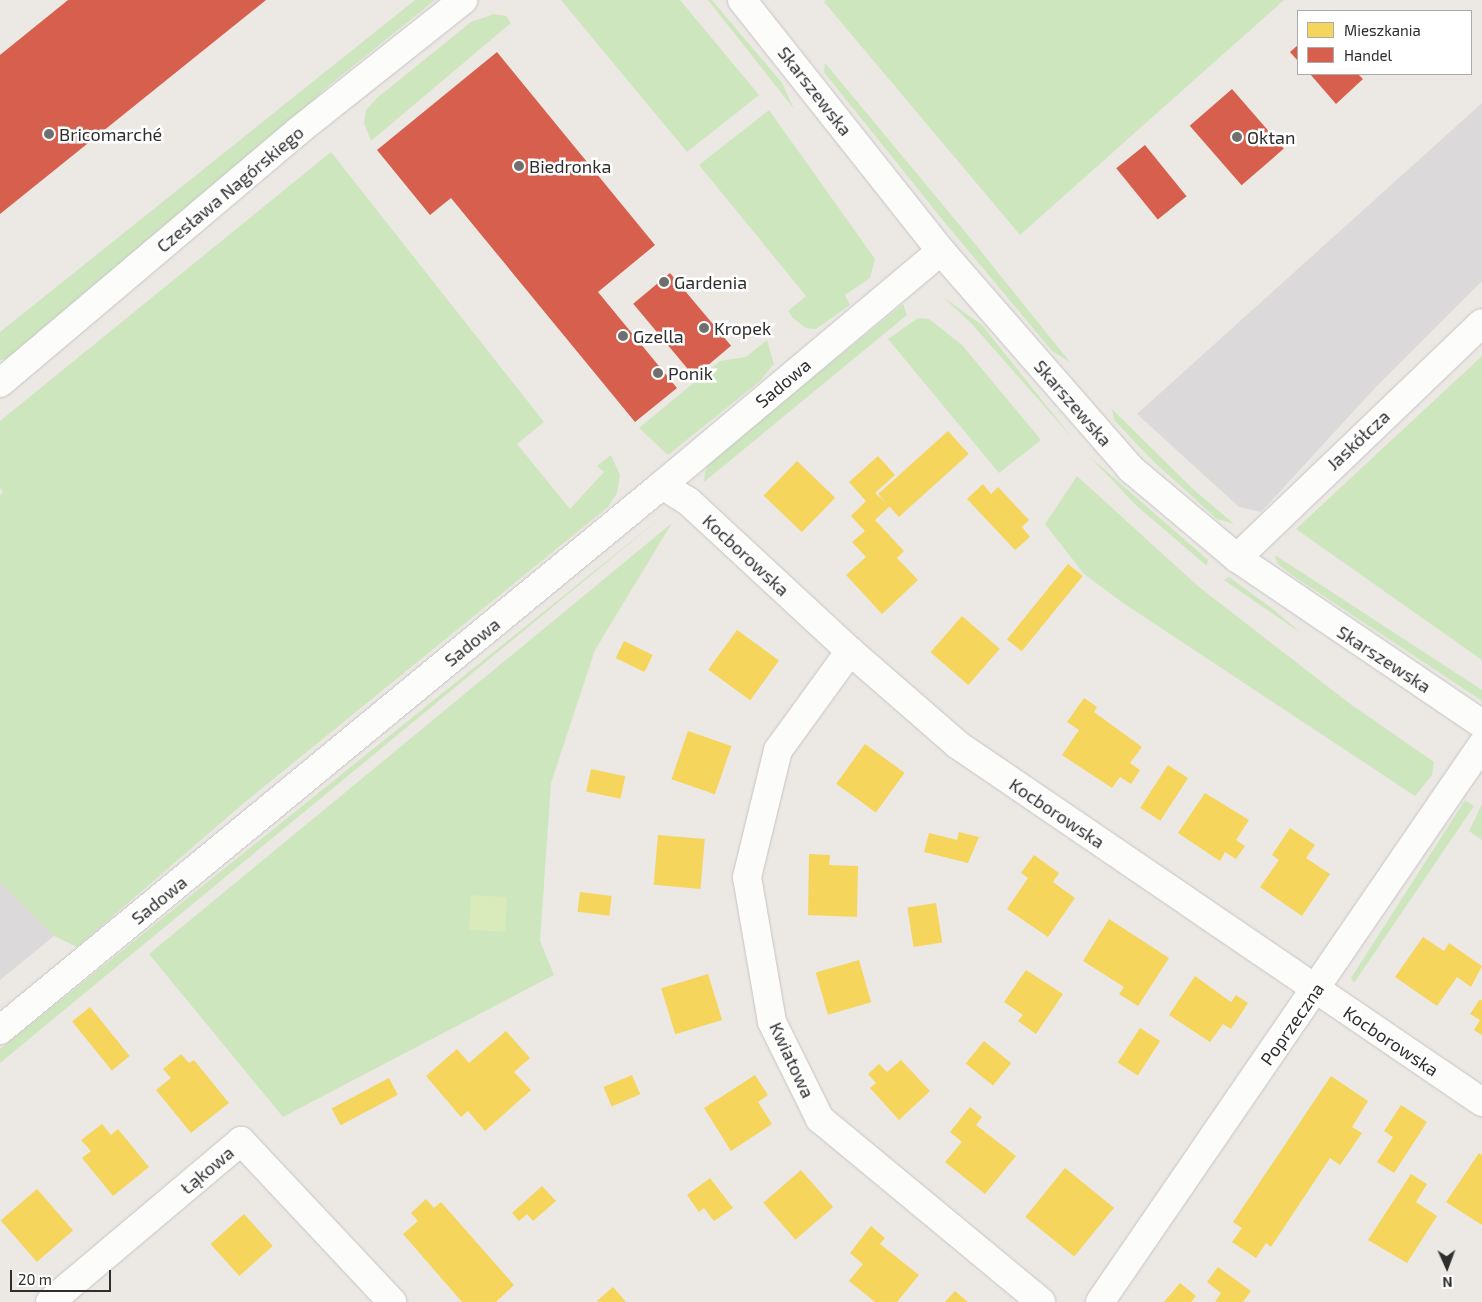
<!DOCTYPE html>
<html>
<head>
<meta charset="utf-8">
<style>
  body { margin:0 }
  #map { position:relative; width:1482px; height:1302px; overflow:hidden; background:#ece8e4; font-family:"Exo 2",sans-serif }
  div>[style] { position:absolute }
  .industrial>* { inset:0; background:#dcd9db }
  .green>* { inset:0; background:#cee6be }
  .pitch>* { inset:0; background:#d9eabb; transform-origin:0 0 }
  .homes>* { inset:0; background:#f6d55c; transform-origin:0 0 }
  .shops>* { inset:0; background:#d6604d; transform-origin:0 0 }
  .roads { filter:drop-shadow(0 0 1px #c5c4c5) drop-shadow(0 0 1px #c5c4c5) }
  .minor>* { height:28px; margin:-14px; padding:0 14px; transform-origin:14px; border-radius:14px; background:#fcfcfb }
  .secondary>* { height:28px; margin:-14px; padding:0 14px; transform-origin:14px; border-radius:14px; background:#fcfcfb }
  .dots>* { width:14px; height:14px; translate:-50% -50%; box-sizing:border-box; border:2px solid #fff; border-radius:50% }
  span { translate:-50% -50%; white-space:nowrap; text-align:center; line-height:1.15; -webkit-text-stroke:5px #fff; paint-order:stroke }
  .street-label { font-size:18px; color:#2e2e2e }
  .poi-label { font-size:18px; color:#2e2e2e }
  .left { translate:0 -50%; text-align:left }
  .legend { position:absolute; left:1297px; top:10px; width:175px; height:65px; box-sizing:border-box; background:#fff; border:1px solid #ababab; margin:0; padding:6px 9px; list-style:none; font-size:15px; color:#2e2e2e }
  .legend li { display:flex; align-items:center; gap:10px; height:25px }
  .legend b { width:25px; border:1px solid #ababab }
  .north { position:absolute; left:1422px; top:1242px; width:50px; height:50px; -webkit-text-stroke:4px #fff; paint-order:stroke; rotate:178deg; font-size:14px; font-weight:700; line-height:20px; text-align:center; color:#2e2e2e }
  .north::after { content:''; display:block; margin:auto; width:18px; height:22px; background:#2e2e2e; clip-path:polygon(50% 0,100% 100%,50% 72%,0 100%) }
  .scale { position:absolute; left:10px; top:1270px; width:101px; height:22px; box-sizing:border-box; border:2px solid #2e2e2e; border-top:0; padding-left:6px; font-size:15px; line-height:18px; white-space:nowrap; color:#2e2e2e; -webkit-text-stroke:4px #fff; paint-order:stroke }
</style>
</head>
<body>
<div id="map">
  <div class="industrial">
    <div style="clip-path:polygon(1482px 103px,1482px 281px,1375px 388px,1261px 512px,1239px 507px,1137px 414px)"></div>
    <div style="clip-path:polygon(0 882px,54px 936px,0 980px)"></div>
  </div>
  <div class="green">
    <div style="clip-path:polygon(415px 0,435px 0,326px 88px,250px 159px,6px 359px,0 360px,0 332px)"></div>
    <div style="clip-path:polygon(561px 0,680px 0,759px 95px,687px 152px)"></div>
    <div style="clip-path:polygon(708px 0,712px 0,782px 83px,794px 109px)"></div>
    <div style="clip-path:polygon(826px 0,1284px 0,1020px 235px,824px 2px)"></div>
    <div style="clip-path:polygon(494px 14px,506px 16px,511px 23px,371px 141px,364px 123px,366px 110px,377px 98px,471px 22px)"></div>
    <div style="clip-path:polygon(825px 63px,967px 234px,1070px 362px,1052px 351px,941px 218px,824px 72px)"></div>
    <div style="clip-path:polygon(769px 110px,875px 259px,870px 278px,845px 295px,850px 305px,816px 329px,806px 328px,793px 318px,788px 311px,806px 296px,699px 165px)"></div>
    <div style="clip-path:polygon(331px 152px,544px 422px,517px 444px,570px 509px,604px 472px,597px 466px,611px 455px,620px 475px,617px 493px,608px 507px,244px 803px,77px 947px,54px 936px,0 882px,0 495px,3px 492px,0 488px,0 421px)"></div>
    <div style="clip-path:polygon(943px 297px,982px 325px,1073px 439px,972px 324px)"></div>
    <div style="clip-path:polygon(903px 304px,907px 315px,704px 482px,705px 472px,712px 460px)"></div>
    <div style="clip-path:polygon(918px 318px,929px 319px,962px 345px,1041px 440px,999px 473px,888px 339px)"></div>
    <div style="clip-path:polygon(767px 340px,774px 364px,760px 381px,668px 455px,639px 428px,720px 361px,746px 357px)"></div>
    <div style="clip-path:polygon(1482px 356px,1482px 660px,1296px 529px)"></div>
    <div style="clip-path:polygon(1112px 409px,1193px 489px,1234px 524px,1217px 519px,1154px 462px,1114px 420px)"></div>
    <div style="clip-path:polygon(1090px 457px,1208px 560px,1207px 566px,1138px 507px)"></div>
    <div style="clip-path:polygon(1077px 476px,1199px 587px,1349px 703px,1434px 762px,1432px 775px,1415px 796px,1123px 603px,1084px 574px,1045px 524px)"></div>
    <div style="clip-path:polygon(664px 515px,0 1063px,0 1049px)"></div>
    <div style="clip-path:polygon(672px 523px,595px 650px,551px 783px,540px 941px,554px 975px,283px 1117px,149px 954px)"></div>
    <div style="clip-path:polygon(1275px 555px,1482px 690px,1482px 701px,1289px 573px,1277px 563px)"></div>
    <div style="clip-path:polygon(1229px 577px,1273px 609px,1302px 634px,1224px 580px)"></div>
    <div style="clip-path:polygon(1465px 800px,1474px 806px,1354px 983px,1351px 978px)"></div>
    <div style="clip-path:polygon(1482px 804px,1482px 840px,1469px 831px)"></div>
  </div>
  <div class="pitch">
    <div style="left:471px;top:895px;width:36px;height:35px;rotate:3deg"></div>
  </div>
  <div class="homes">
    <div style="left:948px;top:431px;width:31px;height:94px;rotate:48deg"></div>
    <div style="clip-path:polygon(878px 456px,895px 475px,875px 493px,890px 506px,875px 520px,904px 551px,897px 558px,918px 580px,882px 614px,846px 575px,866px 557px,852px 542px,865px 531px,851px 516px,866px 501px,849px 482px)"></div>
    <div style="left:797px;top:461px;width:53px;height:48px;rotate:44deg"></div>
    <div style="clip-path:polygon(983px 484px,991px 494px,998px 487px,1029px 520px,1022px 527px,1030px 537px,1015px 550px,967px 499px)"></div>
    <div style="left:1068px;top:564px;width:19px;height:97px;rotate:39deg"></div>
    <div style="left:962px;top:616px;width:50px;height:48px;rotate:41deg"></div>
    <div style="left:737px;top:630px;width:52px;height:49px;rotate:36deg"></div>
    <div style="left:624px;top:641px;width:32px;height:19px;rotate:26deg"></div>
    <div style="clip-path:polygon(1084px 698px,1097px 707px,1094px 712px,1142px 747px,1130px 763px,1140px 770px,1131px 784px,1120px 777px,1112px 788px,1062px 755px,1079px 730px,1067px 722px)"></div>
    <div style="left:688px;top:731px;width:46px;height:51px;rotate:19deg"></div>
    <div style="left:865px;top:744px;width:49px;height:49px;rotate:36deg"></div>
    <div style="left:1168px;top:765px;width:24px;height:51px;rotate:33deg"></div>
    <div style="left:591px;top:769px;width:35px;height:23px;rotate:12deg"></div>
    <div style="clip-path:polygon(1205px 793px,1249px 820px,1236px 840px,1245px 846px,1236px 859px,1225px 852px,1220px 861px,1178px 833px)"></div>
    <div style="clip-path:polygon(1290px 828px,1315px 845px,1306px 858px,1330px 874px,1302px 916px,1260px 887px,1279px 860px,1272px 855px)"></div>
    <div style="clip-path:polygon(959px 832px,979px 837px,968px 863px,924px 852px,929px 833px,957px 840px)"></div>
    <div style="left:658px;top:835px;width:47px;height:50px;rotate:5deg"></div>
    <div style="clip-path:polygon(809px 854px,830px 855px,829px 865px,858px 866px,857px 917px,808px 915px)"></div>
    <div style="clip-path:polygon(1034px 855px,1059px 873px,1053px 882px,1075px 898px,1048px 937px,1007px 909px,1028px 878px,1021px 873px)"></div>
    <div style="left:580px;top:892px;width:32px;height:20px;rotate:7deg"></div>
    <div style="left:936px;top:903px;width:40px;height:29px;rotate:81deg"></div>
    <div style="clip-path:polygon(1109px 919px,1169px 958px,1138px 1006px,1119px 994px,1124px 987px,1083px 961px)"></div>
    <div style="clip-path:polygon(1423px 937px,1444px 951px,1449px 943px,1482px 966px,1471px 987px,1457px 977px,1437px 1006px,1395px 977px)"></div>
    <div style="left:859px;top:960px;width:44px;height:45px;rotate:74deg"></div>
    <div style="clip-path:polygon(1026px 970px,1063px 994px,1036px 1034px,1018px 1021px,1023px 1015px,1004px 1002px)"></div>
    <div style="left:708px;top:974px;width:48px;height:49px;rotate:73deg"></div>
    <div style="clip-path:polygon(1195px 976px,1231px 1002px,1236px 995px,1248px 1003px,1231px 1029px,1223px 1024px,1210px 1042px,1169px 1015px)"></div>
    <div style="clip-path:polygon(1480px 999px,1482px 1001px,1482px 1035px,1474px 1030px,1480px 1020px,1470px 1014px)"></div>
    <div style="left:90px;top:1007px;width:63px;height:23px;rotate:51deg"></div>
    <div style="left:1140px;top:1028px;width:24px;height:41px;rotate:33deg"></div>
    <div style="clip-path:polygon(506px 1031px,530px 1058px,514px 1072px,531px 1090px,485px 1131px,468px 1111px,461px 1117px,426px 1076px,457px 1049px,469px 1063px)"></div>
    <div style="left:984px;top:1041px;width:35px;height:29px;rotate:39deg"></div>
    <div style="clip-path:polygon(181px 1054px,189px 1063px,194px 1060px,229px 1103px,191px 1133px,156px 1090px,171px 1078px,163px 1069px)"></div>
    <div style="clip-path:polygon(901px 1060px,930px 1091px,899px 1120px,870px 1088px,876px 1083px,868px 1074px,879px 1064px,887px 1072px)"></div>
    <div style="left:632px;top:1075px;width:21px;height:31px;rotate:67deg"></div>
    <div style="clip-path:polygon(755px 1075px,768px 1095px,758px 1102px,772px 1124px,731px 1151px,704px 1108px)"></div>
    <div style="clip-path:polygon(1331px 1076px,1368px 1101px,1352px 1127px,1362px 1133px,1340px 1165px,1330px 1158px,1271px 1247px,1266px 1243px,1256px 1258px,1232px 1242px,1242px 1228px,1233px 1222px)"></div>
    <div style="left:389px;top:1078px;width:19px;height:65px;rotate:62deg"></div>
    <div style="clip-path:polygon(1401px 1105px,1427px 1122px,1394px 1173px,1377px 1162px,1393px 1137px,1384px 1131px)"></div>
    <div style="clip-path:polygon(970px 1107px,982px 1117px,976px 1125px,1016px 1156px,985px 1194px,945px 1162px,962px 1142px,950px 1132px)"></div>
    <div style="clip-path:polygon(102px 1124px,111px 1135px,118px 1129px,149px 1167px,113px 1196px,82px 1158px,91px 1151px,81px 1140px)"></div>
    <div style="clip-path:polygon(1479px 1153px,1482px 1155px,1482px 1225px,1446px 1202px)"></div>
    <div style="left:1065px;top:1168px;width:63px;height:63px;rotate:39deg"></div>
    <div style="left:801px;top:1170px;width:49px;height:50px;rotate:49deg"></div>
    <div style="clip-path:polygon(1411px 1174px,1427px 1184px,1416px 1202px,1437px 1216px,1407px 1263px,1368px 1240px)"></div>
    <div style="clip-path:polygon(710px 1178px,733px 1208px,714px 1221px,704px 1208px,699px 1212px,687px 1195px)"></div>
    <div style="clip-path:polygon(542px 1186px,556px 1201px,533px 1221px,527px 1214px,519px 1221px,512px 1213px)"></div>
    <div style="left:37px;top:1189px;width:55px;height:48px;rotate:49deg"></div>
    <div style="clip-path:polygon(426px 1199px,434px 1208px,441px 1202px,514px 1285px,496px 1302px,462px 1302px,403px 1234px,418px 1221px,411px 1213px)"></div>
    <div style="left:244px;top:1214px;width:43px;height:45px;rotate:48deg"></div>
    <div style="clip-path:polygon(871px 1226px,885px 1238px,880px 1244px,919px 1275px,897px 1302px,875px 1302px,849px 1281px,863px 1264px,850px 1253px)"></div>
    <div style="clip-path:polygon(1218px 1267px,1251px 1291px,1243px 1302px,1215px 1302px,1221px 1293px,1207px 1282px)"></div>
    <div style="clip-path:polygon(1180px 1283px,1196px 1296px,1191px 1302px,1164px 1302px)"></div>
    <div style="clip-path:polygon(613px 1287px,626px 1302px,599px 1302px,597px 1301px)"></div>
    <div style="clip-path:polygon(955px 1291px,968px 1302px,945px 1302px)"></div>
  </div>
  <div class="shops">
    <div style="clip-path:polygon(68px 0,266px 0,0 214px,0 55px)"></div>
    <div style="clip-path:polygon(1298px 45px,1298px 61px,1290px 52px)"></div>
    <div style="clip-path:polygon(497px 52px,655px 245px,598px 292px,677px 388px,635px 422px,451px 198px,430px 215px,377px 150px)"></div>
    <div style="clip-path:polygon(1310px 74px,1358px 74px,1363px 79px,1336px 104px)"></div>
    <div style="left:1232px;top:89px;width:79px;height:56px;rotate:49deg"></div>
    <div style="left:1145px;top:145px;width:66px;height:37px;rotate:51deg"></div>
    <div style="left:670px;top:273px;width:95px;height:48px;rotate:50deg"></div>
  </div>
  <div class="roads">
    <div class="minor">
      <div style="left:0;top:383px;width:390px;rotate:-40.2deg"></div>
      <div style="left:298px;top:131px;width:211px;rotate:-38.4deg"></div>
      <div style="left:662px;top:485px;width:31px;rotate:32deg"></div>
      <div style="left:688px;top:501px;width:221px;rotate:42.8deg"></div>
      <div style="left:850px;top:651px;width:143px;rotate:41deg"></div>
      <div style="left:958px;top:745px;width:634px;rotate:34.27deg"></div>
      <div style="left:1237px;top:558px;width:339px;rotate:-43.8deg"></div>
      <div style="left:850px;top:651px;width:122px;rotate:126deg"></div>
      <div style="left:778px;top:750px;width:131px;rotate:103.7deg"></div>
      <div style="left:747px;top:877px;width:147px;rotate:80.2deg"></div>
      <div style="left:772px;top:1022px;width:108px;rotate:63.7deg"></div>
      <div style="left:820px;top:1119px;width:287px;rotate:39.6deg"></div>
      <div style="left:0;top:1030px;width:857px;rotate:-39.46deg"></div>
      <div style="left:662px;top:485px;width:364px;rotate:-40deg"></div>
      <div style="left:50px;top:1302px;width:250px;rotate:-40.1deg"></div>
      <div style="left:241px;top:1141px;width:221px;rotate:46.8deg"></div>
      <div style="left:1100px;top:1302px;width:675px;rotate:-55.56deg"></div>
    </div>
    <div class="secondary">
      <div style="left:742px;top:0;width:320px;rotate:51.6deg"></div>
      <div style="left:941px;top:251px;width:289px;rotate:48.9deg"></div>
      <div style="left:1131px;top:469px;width:138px;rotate:40deg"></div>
      <div style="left:1237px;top:558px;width:296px;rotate:34.1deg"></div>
    </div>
  </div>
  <div class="dots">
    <div style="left:49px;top:134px;background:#706f6e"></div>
    <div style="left:1237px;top:137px;background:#706f6e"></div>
    <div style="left:519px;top:166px;background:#706f6e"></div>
    <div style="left:664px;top:282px;background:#706f6e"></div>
    <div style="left:704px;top:328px;background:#706f6e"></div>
    <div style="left:623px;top:336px;background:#706f6e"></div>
    <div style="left:658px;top:373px;background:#706f6e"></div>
  </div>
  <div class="street-label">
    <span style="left:815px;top:91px;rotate:52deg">Skarszewska</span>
    <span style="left:230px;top:189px;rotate:-40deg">Czesława Nagórskiego</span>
    <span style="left:783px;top:383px;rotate:-40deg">Sadowa</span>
    <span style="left:1073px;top:403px;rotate:49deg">Skarszewska</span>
    <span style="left:1358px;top:440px;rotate:-43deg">Jaskółcza</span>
    <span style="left:746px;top:555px;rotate:43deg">Kocborowska</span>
    <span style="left:472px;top:642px;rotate:-39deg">Sadowa</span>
    <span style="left:1384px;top:659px;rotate:33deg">Skarszewska</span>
    <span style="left:1057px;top:813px;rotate:34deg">Kocborowska</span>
    <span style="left:159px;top:900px;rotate:-39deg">Sadowa</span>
    <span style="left:1292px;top:1024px;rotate:-55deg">Poprzeczna</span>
    <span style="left:1391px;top:1041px;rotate:34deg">Kocborowska</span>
    <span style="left:792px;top:1060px;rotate:65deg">Kwiatowa</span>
    <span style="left:207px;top:1170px;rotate:-40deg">Łąkowa</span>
  </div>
  <div class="poi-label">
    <span class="left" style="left:59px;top:134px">Bricomarché</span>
    <span class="left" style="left:1247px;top:137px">Oktan</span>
    <span class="left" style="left:529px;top:166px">Biedronka</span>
    <span class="left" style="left:674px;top:282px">Gardenia</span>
    <span class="left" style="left:714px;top:328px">Kropek</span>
    <span class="left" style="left:633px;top:336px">Gzella</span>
    <span class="left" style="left:668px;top:373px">Ponik</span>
  </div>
  <ul class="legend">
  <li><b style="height:14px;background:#f6d55c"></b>Mieszkania</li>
  <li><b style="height:14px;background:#d6604d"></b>Handel</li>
  </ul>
  <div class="north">N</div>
  <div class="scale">20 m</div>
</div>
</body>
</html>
